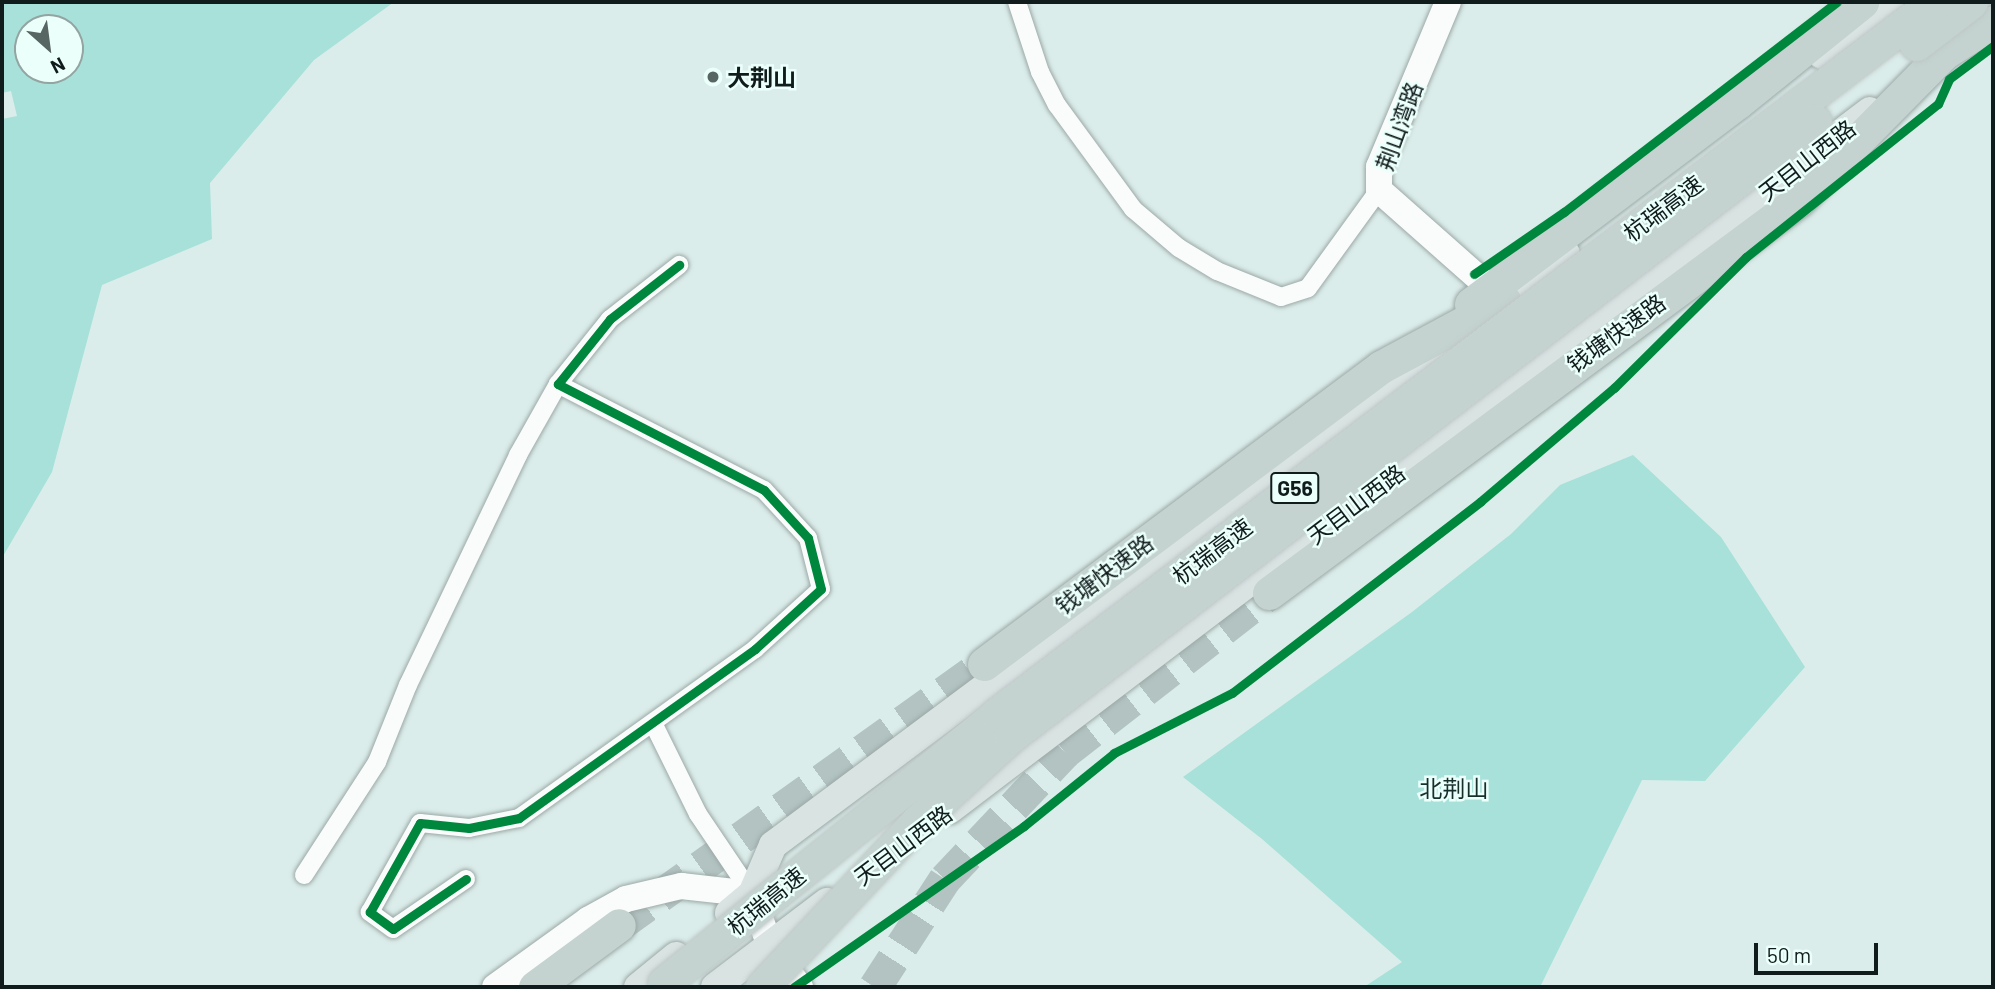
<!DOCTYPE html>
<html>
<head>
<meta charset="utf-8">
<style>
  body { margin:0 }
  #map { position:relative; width:1995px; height:989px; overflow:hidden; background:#dbedea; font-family:Barlow,"Noto Sans SC",sans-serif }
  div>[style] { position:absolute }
  .green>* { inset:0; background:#a7e1d9 }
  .highway-tunnel>* { height:33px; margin-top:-16.5px; transform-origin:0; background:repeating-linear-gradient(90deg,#b2c3c1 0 33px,transparent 0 50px) }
  .roads { filter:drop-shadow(0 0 2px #9ca9a7) drop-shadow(0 0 2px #9ca9a7) }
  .street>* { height:18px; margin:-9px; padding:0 9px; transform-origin:9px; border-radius:9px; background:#fafcfc }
  .secondary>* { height:26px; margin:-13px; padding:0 13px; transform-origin:13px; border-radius:13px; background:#fafcfc }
  .primary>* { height:28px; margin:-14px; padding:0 14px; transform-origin:14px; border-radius:14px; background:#d9e3e2 }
  .highway>* { height:33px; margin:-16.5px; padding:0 16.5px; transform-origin:16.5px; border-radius:16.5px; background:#c4d3d0 }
  .bridges { filter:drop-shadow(0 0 2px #bec7c6) drop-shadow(0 0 2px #bec7c6) }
  .highway-bridge>* { height:33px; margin:-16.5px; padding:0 16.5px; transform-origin:16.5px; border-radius:16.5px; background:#c4d3d0 }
  .cycleway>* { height:9px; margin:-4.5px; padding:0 4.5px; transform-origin:4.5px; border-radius:4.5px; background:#00873e }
  .dots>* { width:19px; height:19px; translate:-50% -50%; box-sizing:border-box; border:4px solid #ebfffb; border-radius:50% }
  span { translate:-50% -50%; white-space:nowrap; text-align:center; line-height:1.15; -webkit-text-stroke:5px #ebfffb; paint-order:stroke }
  .shield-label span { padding:2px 5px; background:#ebfffb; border:2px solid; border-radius:5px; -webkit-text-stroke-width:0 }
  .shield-label { font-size:21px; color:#101c1b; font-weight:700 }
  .poi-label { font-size:23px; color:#101c1b; font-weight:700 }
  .left { translate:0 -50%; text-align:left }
  .street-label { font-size:23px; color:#101c1b }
  .park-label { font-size:23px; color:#172f2b }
  .frame { position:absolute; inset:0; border:4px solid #101c1b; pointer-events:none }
  .north { position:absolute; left:14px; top:14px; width:70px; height:70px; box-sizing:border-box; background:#ebfffb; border:2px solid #93a4a1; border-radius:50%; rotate:152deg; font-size:19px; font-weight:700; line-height:28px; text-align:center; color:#101c1b }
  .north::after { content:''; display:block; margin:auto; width:24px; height:32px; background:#576563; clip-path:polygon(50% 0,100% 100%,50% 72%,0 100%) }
  .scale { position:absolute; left:1754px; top:943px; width:124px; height:32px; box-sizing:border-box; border:4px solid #101c1b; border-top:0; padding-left:9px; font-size:21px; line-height:24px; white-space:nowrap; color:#101c1b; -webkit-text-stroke:5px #ebfffb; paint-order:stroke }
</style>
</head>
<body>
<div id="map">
  <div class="green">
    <div style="clip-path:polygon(evenodd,2px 2px,394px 2px,314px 60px,210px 183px,212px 239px,102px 285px,52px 472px,2px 558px,2px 119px,17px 116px,11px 91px,2px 93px,2px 2px,28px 28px,70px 28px,70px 70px,28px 70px,28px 28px)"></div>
    <div style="clip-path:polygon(1633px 455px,1721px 537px,1805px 667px,1705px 781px,1642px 780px,1540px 987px,1364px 987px,1402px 962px,1262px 839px,1183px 777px,1412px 612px,1511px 534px,1560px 485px)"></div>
  </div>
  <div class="highway-tunnel">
    <div style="left:619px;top:925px;width:449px;rotate:-35.6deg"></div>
    <div style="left:875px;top:987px;width:129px;rotate:-57.1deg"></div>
    <div style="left:945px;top:879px;width:175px;rotate:-46.6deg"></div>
    <div style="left:1065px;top:752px;width:259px;rotate:-37.9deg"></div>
  </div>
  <div class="roads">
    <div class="street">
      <div style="left:1017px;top:2px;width:74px;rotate:71.8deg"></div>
      <div style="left:1040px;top:72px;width:37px;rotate:63deg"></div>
      <div style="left:1057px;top:105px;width:129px;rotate:53.8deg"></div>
      <div style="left:1133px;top:209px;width:60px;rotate:40.3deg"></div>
      <div style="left:1179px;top:248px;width:44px;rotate:31.2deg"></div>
      <div style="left:1217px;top:271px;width:69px;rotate:22.1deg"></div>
      <div style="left:1281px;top:297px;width:28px;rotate:-18deg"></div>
      <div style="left:1308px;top:288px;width:121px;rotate:-54.1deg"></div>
      <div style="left:654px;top:725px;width:99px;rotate:63.7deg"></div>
      <div style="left:698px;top:814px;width:97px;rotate:56deg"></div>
      <div style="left:304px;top:875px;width:135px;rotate:-57.1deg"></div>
      <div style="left:377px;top:762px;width:83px;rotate:-68.1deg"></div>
      <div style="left:408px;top:685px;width:255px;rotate:-64.4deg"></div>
      <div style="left:518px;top:455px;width:81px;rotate:-60.6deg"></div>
      <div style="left:466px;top:879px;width:88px;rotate:145.6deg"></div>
      <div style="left:393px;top:929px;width:29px;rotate:-144deg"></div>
      <div style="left:370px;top:912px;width:102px;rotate:-60.7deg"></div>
      <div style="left:420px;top:823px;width:49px;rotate:5.8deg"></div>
      <div style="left:469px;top:828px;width:51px;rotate:-11.3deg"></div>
      <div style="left:519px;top:818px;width:290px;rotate:-35.6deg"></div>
      <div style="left:755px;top:649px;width:89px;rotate:-42.3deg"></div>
      <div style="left:821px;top:589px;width:53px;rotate:-104.3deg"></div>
      <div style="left:808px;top:538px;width:65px;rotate:-132.5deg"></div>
      <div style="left:764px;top:490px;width:232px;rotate:-152.8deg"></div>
      <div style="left:558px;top:384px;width:83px;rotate:-51.3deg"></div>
      <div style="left:610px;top:319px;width:88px;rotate:-38deg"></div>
    </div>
    <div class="secondary">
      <div style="left:1448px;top:2px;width:179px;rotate:112.7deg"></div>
      <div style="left:1379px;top:167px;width:23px;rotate:90deg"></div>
      <div style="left:1379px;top:190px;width:149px;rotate:41.5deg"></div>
      <div style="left:495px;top:987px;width:115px;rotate:-35.8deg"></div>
      <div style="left:588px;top:920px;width:43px;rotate:-28.9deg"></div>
      <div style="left:626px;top:899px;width:57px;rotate:-13.3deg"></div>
      <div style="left:681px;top:886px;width:71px;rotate:6.4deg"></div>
      <div style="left:752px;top:894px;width:56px;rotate:71.2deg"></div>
      <div style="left:770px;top:947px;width:50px;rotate:53.1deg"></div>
    </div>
    <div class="primary">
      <div style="left:1822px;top:55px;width:86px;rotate:-37.9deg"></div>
      <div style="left:1487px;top:313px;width:99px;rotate:-37.2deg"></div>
      <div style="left:949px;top:810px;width:1156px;rotate:-37.2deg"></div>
      <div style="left:729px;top:913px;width:30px;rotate:-40deg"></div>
      <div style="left:752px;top:894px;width:53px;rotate:-66.8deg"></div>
      <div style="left:773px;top:845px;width:832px;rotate:-36.69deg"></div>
      <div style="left:638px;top:987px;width:49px;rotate:-39.2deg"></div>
      <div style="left:715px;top:987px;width:141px;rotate:-37.2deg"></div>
    </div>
    <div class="highway">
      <div style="left:1471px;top:304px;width:333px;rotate:-37.1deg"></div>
      <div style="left:1737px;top:103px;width:161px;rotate:-38.9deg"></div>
      <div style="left:1269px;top:593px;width:660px;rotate:-36.56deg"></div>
      <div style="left:1799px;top:200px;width:206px;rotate:-45.4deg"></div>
      <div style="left:1944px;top:53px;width:58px;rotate:-32.3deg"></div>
      <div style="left:984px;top:664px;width:496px;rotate:-36.8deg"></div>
      <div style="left:1381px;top:367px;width:140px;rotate:-28.2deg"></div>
      <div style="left:535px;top:987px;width:104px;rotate:-36.4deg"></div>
    </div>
  </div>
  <div class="bridges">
    <div class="highway-bridge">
      <div style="left:1916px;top:44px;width:69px;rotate:-37.4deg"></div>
      <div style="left:664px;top:983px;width:428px;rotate:-38.9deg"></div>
      <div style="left:997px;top:714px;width:1177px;rotate:-37.23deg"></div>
      <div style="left:762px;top:987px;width:228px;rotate:-46.8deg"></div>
      <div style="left:918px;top:821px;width:126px;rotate:-42.4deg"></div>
      <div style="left:1011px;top:736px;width:1012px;rotate:-37.41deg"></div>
    </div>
  </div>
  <div class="cycleway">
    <div style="left:1474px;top:274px;width:109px;rotate:-34.6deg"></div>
    <div style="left:1564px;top:212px;width:344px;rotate:-37.6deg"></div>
    <div style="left:466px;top:879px;width:88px;rotate:145.6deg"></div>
    <div style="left:393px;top:929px;width:29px;rotate:-144deg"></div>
    <div style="left:370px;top:912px;width:102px;rotate:-60.7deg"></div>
    <div style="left:420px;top:823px;width:49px;rotate:5.8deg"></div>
    <div style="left:469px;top:828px;width:51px;rotate:-11.3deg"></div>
    <div style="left:519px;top:818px;width:290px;rotate:-35.6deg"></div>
    <div style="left:755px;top:649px;width:89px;rotate:-42.3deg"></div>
    <div style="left:821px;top:589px;width:53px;rotate:-104.3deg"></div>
    <div style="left:808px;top:538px;width:65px;rotate:-132.5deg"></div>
    <div style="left:764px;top:490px;width:232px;rotate:-152.8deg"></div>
    <div style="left:558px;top:384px;width:83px;rotate:-51.3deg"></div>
    <div style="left:610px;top:319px;width:88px;rotate:-38deg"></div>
    <div style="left:794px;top:987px;width:281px;rotate:-35deg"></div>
    <div style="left:1024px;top:826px;width:116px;rotate:-39deg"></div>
    <div style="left:1114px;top:753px;width:132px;rotate:-27deg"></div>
    <div style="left:1232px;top:693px;width:314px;rotate:-37.6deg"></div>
    <div style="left:1481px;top:501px;width:175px;rotate:-40.4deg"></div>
    <div style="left:1614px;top:388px;width:186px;rotate:-44.8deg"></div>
    <div style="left:1746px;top:257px;width:246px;rotate:-38.6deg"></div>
    <div style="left:1938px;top:104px;width:27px;rotate:-66deg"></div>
    <div style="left:1949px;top:79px;width:55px;rotate:-36.9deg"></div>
  </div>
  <div class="dots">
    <div style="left:713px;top:77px;background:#576563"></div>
  </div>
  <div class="shield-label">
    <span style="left:1295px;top:488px">G56</span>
  </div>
  <div class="poi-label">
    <span class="left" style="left:727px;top:77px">大荆山</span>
  </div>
  <div class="street-label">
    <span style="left:1399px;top:126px;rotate:-70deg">荆山湾路</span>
    <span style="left:1807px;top:160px;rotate:-38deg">天目山西路</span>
    <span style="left:1663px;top:208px;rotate:-37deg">杭瑞高速</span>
    <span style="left:1616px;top:333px;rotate:-36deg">钱塘快速路</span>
    <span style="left:1356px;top:504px;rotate:-37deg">天目山西路</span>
    <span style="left:1212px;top:551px;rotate:-37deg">杭瑞高速</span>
    <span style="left:1104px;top:574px;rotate:-37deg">钱塘快速路</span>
    <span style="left:903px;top:845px;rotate:-37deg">天目山西路</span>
    <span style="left:766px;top:901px;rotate:-39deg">杭瑞高速</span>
  </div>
  <div class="park-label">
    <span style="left:1454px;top:788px">北荆山</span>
  </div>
  <div class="frame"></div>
  <div class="north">N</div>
  <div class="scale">50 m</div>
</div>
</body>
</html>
